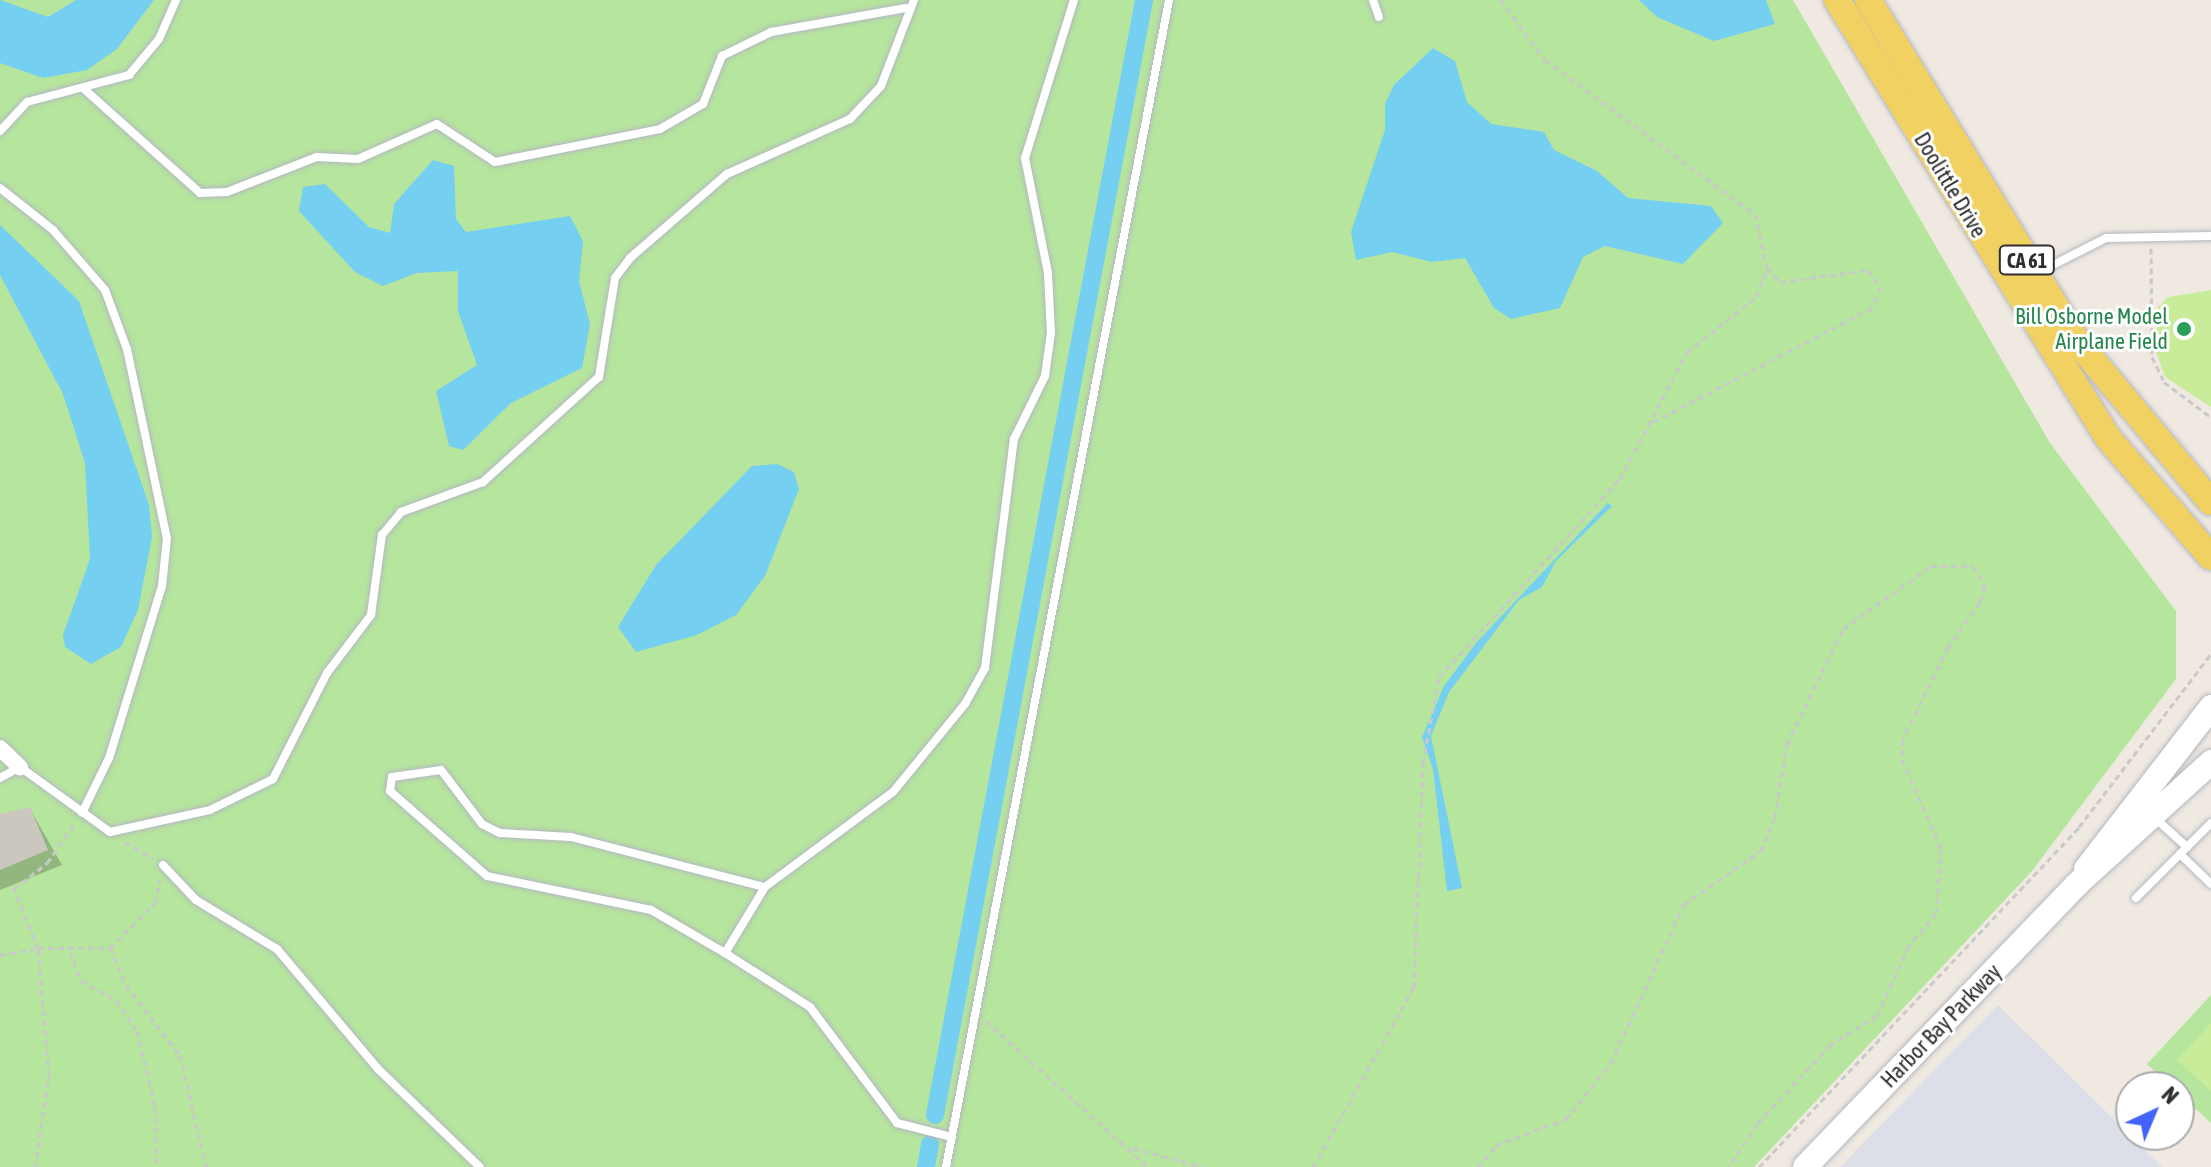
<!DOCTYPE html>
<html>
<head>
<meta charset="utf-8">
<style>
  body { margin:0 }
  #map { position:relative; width:2211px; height:1167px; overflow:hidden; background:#efe9e1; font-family:"Asap Condensed",sans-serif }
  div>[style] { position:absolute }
  .airport>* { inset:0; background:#dcdee8 }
  .green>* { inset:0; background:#b6e59e }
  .pitch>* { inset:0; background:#c9ec9a }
  .water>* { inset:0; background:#75cff0 }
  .shadow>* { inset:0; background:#0003 }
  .canal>* { height:18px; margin:-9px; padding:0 9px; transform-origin:9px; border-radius:9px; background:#75cff0 }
  .building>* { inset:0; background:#cbc7bf }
  .path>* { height:3px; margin-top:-1.5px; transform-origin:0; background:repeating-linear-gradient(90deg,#c9c9c9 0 6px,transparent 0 10px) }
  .roads { filter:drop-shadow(0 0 2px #b4b7c1) drop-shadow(0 0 2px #b4b7c1) }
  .service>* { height:8px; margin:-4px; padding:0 4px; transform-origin:4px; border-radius:4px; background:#fff }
  .minor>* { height:16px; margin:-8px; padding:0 8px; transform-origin:8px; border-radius:8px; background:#fff }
  .secondary>* { height:24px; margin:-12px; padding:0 12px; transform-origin:12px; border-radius:12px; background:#fff }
  .primary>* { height:26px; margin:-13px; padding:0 13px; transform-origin:13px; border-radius:13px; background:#f2d163 }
  .dots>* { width:22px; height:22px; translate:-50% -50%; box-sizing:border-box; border:4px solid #fff; border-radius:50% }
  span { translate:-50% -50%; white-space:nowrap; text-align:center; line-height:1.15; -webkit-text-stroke:6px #fff; paint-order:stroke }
  .shield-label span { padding:2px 6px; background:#fff; border:2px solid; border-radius:6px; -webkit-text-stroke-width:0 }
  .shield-label { font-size:20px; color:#2e2e2e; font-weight:700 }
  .street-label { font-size:22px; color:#2e2e2e }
  .leisure-label { font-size:22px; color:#27864d }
  .right { translate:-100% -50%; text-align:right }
  .north { position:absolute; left:2115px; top:1071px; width:80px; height:80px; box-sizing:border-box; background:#fff; border:2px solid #ababab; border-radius:50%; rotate:44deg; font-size:22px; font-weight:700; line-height:32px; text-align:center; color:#2e2e2e }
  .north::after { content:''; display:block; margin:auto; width:28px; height:36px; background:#4264fb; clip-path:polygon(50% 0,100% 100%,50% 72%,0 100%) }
</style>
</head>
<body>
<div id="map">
  <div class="airport">
    <div style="clip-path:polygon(1998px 1005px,2162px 1167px,1840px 1167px)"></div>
  </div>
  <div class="green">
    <div style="clip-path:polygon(0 0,1793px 0,2050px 443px,2176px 611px,2176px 679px,2032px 871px,1754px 1167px,0 1167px)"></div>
    <div style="clip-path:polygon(2211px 995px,2211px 1123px,2147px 1064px)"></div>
  </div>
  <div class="pitch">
    <div style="clip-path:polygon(2211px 290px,2211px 407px,2165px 377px,2156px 351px,2158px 307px,2168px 297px)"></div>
    <div style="clip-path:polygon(2211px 1023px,2211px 1091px,2177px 1060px)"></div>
  </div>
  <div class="water">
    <div style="clip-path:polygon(0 0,48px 17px,76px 0,154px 0,117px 49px,87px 70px,43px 78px,0 63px)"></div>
    <div style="clip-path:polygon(1639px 0,1766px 0,1775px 24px,1714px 41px,1657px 17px)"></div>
    <div style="clip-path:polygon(1433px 48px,1455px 61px,1467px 102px,1491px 124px,1544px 132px,1554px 150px,1597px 171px,1628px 198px,1711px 206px,1723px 223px,1683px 264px,1605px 246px,1583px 257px,1560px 308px,1511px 319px,1494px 308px,1465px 258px,1432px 262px,1392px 252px,1356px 260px,1351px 232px,1385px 130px,1385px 104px,1394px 85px)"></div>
    <div style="clip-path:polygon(433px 160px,454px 166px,456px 219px,466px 232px,570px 216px,583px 241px,579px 281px,590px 324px,582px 368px,511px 403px,463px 450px,449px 446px,436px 391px,477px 365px,458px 311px,458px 271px,417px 273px,383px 286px,355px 272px,299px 211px,303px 187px,325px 184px,369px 227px,390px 233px,394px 204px)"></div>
    <div style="clip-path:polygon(0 225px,79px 301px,149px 505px,152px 537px,138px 610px,121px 647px,91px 664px,65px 647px,63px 635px,90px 559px,85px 463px,63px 394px,0 275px)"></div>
    <div style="clip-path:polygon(777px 464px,794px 472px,799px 489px,765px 576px,736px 615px,697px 635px,636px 652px,618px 627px,656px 565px,752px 466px)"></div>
    <div style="clip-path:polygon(1608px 503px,1612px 506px,1556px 561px,1542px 587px,1519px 600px,1449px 692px,1431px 736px,1462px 888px,1447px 891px,1433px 769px,1422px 737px,1444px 686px,1476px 643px)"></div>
  </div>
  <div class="shadow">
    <div style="clip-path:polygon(30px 809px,62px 865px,0 890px,0 820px)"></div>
  </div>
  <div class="canal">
    <div style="left:935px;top:1115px;width:1134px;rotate:-79.38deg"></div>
    <div style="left:926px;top:1167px;width:23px;rotate:-80deg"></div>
  </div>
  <div class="building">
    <div style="clip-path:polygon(30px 807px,48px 850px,0 870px,0 814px)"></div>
  </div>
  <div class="path">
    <div style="left:1501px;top:0;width:74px;rotate:53.7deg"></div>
    <div style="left:1545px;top:60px;width:260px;rotate:36.3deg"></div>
    <div style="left:1755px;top:214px;width:55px;rotate:77.5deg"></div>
    <div style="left:1767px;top:268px;width:19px;rotate:47deg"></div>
    <div style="left:1780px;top:282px;width:89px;rotate:-7.8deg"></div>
    <div style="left:1868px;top:270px;width:21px;rotate:55deg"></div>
    <div style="left:1880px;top:287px;width:22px;rotate:111deg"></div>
    <div style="left:1872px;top:308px;width:247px;rotate:152.5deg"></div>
    <div style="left:2151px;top:248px;width:109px;rotate:89.5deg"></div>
    <div style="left:2152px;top:357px;width:28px;rotate:64deg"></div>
    <div style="left:2164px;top:382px;width:59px;rotate:36.7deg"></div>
    <div style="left:125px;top:842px;width:33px;rotate:31deg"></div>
    <div style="left:110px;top:948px;width:40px;rotate:66.6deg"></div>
    <div style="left:126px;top:985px;width:88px;rotate:52.4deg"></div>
    <div style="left:180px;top:1055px;width:115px;rotate:76.9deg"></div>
    <div style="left:70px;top:952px;width:31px;rotate:69deg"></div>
    <div style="left:81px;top:981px;width:40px;rotate:28deg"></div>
    <div style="left:116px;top:1000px;width:37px;rotate:56deg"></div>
    <div style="left:137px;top:1031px;width:78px;rotate:76.7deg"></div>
    <div style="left:155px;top:1107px;width:60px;rotate:89deg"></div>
    <div style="left:0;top:955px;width:39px;rotate:-10deg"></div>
    <div style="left:38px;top:948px;width:64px;rotate:-112.1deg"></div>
    <div style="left:14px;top:889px;width:42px;rotate:-38.2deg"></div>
    <div style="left:47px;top:863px;width:50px;rotate:-54.7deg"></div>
    <div style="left:986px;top:1021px;width:218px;rotate:42deg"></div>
    <div style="left:1133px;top:1148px;width:73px;rotate:15.2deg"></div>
    <div style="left:35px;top:1167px;width:93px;rotate:-81.3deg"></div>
    <div style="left:49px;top:1075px;width:127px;rotate:-95deg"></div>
    <div style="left:38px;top:948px;width:72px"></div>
    <div style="left:110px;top:948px;width:64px;rotate:-45deg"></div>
    <div style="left:155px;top:903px;width:24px;rotate:-78deg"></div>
    <div style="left:1313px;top:1167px;width:206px;rotate:-60.7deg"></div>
    <div style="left:1414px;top:987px;width:224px;rotate:-87.7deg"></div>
    <div style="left:1423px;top:763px;width:87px;rotate:-79.5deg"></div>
    <div style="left:1439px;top:677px;width:268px;rotate:-47.6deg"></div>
    <div style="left:1620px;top:479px;width:144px;rotate:-62.2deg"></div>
    <div style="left:1687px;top:352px;width:88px;rotate:-38.6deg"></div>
    <div style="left:1756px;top:297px;width:31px;rotate:-69deg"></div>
    <div style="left:1479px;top:1167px;width:28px;rotate:-52deg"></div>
    <div style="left:1496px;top:1145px;width:75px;rotate:-20.4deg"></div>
    <div style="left:1566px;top:1119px;width:72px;rotate:-51.2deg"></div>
    <div style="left:1611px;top:1063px;width:175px;rotate:-65.3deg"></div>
    <div style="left:1684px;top:904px;width:93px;rotate:-34.5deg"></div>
    <div style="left:1761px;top:851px;width:37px;rotate:-68deg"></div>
    <div style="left:1775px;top:817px;width:74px;rotate:-80.7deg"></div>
    <div style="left:1787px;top:744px;width:128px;rotate:-64deg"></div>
    <div style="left:1843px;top:629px;width:108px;rotate:-35.6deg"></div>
    <div style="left:1931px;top:566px;width:42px"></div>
    <div style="left:1973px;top:566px;width:23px;rotate:59deg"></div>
    <div style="left:1985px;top:586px;width:17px;rotate:107deg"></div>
    <div style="left:1980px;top:602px;width:55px;rotate:125.4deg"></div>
    <div style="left:1948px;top:647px;width:102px;rotate:116.1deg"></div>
    <div style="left:1903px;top:739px;width:21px;rotate:93deg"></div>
    <div style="left:1902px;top:760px;width:96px;rotate:66.1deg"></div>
    <div style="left:1941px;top:848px;width:65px;rotate:94.4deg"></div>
    <div style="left:1936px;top:913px;width:43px;rotate:129.3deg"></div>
    <div style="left:1909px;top:946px;width:77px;rotate:114.6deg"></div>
    <div style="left:1877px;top:1016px;width:55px;rotate:148.3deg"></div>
    <div style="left:1830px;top:1045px;width:108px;rotate:132.7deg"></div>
    <div style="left:1757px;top:1124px;width:51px;rotate:123.1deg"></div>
    <div style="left:1759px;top:1167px;width:467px;rotate:-46.7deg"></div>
    <div style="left:2079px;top:827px;width:218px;rotate:-52.7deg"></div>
  </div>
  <div class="roads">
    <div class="service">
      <div style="left:1373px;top:0;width:18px;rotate:71deg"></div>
      <div style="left:83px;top:88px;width:157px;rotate:41.9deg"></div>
      <div style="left:200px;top:193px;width:27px;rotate:-2deg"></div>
      <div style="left:227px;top:192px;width:97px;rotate:-21.3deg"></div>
      <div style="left:317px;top:157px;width:41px;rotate:2.8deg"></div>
      <div style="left:358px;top:159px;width:86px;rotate:-23.9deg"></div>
      <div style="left:437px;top:124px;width:69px;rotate:33.2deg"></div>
      <div style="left:495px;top:162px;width:168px;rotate:-11.3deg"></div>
      <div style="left:660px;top:129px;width:50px;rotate:-30.2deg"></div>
      <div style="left:703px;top:104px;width:52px;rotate:-68.4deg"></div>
      <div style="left:722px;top:56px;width:55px;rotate:-26.1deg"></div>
      <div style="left:771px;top:32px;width:137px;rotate:-10.1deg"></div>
      <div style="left:0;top:131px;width:40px;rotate:-47deg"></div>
      <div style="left:27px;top:102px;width:106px;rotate:-14.8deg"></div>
      <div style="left:129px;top:75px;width:47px;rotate:-50.2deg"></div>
      <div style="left:159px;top:39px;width:43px;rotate:-66.4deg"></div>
      <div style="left:0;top:188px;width:68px;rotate:38.4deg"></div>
      <div style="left:53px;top:230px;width:79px;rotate:49.1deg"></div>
      <div style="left:105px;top:290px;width:63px;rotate:69.6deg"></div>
      <div style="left:127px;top:349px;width:193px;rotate:78.1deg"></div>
      <div style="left:167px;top:538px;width:48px;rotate:95.9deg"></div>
      <div style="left:162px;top:586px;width:180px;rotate:107.1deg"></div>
      <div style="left:109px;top:758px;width:61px;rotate:116.1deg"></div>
      <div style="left:2039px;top:272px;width:75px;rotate:-26.9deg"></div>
      <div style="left:2106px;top:238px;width:105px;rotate:-1.1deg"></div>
      <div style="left:0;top:778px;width:23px;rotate:-29deg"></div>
      <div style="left:20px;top:767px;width:111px;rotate:35.8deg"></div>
      <div style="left:110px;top:832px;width:102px;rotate:-12.4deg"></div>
      <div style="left:210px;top:810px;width:70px;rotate:-26.2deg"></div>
      <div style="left:273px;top:779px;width:119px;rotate:-63deg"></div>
      <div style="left:327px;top:673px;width:73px;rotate:-52.8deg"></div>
      <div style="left:371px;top:615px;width:81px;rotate:-82.2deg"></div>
      <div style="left:382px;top:535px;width:30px;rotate:-50deg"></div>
      <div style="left:401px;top:512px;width:87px;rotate:-20.1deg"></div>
      <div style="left:483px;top:482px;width:156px;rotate:-42.2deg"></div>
      <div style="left:599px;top:377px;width:100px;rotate:-80.8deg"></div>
      <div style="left:615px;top:278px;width:25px;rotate:-53deg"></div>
      <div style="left:630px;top:258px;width:128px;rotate:-40.9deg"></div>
      <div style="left:727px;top:174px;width:135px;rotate:-24.1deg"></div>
      <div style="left:850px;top:119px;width:45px;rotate:-46.8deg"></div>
      <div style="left:881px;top:86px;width:92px;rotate:-69deg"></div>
      <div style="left:2156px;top:819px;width:42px;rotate:42.1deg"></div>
      <div style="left:2180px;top:854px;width:43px;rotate:44.1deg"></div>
      <div style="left:163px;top:865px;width:48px;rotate:46.7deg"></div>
      <div style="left:196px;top:900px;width:95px;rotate:31.2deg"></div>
      <div style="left:277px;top:949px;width:157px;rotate:49.9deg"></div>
      <div style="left:378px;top:1069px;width:141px;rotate:43.9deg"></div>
      <div style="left:765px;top:887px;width:159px;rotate:-36.6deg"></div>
      <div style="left:893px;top:792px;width:114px;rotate:-50.7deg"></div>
      <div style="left:965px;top:704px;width:41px;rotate:-60.9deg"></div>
      <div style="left:985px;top:668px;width:231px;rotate:-82.8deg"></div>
      <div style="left:1014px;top:439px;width:70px;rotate:-63.8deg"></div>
      <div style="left:1045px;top:376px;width:43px;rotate:-82.1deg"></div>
      <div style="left:1051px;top:333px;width:60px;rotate:-92.9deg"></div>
      <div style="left:1048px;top:273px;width:117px;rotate:-101.3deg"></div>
      <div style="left:1025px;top:158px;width:165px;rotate:-72.8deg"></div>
      <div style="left:2136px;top:898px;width:106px;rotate:-45deg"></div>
      <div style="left:725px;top:953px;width:86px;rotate:-149.8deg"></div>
      <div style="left:651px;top:910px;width:167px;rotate:-168.3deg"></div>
      <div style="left:487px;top:876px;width:129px;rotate:-138.8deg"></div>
      <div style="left:390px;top:791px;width:14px;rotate:-82deg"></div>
      <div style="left:392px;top:777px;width:49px;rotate:-8.1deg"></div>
      <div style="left:441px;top:770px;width:68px;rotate:52.8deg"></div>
      <div style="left:482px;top:824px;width:20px;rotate:27deg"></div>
      <div style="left:500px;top:833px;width:71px;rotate:3.2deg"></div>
      <div style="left:571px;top:837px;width:200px;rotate:14.5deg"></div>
      <div style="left:765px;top:887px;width:77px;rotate:121.2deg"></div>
      <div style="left:725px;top:953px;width:101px;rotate:32.4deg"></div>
      <div style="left:810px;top:1007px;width:145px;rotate:53.1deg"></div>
      <div style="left:897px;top:1123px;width:57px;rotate:14.3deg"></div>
      <div style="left:946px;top:1167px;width:1188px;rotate:-79.18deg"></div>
    </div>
    <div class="minor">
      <div style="left:0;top:748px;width:28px;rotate:44deg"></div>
    </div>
    <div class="secondary">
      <div style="left:2086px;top:869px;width:205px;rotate:-52.3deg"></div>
      <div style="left:1805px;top:1167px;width:391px;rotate:-46.1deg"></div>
      <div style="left:2076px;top:885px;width:183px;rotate:-42.3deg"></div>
    </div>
    <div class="primary">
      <div style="left:1837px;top:0;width:515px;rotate:58.25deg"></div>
      <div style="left:2108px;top:438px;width:157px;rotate:49.1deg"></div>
      <div style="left:1868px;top:0;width:402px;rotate:58.5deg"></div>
      <div style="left:2078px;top:343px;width:207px;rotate:50.1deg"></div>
    </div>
  </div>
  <div class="dots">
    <div style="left:2184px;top:329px;background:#2e9e5b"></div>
  </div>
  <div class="shield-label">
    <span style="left:2027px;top:260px">CA 61</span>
  </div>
  <div class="street-label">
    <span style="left:1950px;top:185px;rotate:59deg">Doolittle Drive</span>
    <span style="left:1941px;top:1026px;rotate:-46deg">Harbor Bay Parkway</span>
  </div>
  <div class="leisure-label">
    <span class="right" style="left:2168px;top:329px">Bill Osborne Model<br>Airplane Field</span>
  </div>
  <div class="north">N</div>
</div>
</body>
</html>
